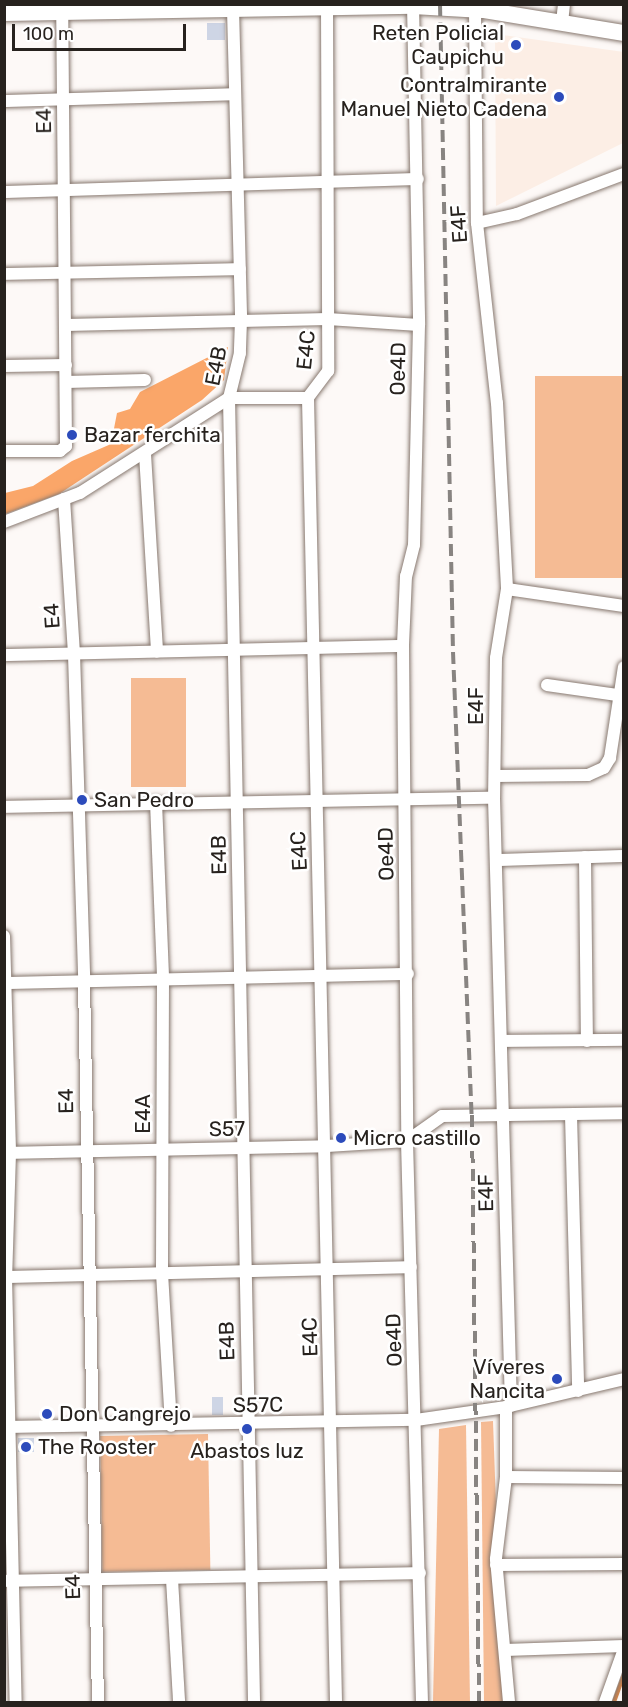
<!DOCTYPE html>
<html>
<head>
<meta charset="utf-8">
<style>
  body { margin:0 }
  #map { position:relative; width:628px; height:1707px; overflow:hidden; background:#fdf9f7; font-family:Rubik,sans-serif }
  div>[style] { position:absolute }
  .built>* { inset:0; background:#fceee5 }
  .green>* { inset:0; background:#f5bb94; transform-origin:0 0 }
  .forest>* { inset:0; background:#faa669 }
  .stream>* { height:4px; margin:-2px; padding:0 2px; transform-origin:2px; border-radius:2px; background:#d58447 }
  .building>* { inset:0; background:#ced5e5; transform-origin:0 0 }
  .roads { filter:drop-shadow(0 0 2px #87786f) drop-shadow(0 0 2px #87786f) }
  .minor>* { height:12px; margin:-6px; padding:0 6px; transform-origin:6px; border-radius:6px; background:#fff }
  .secondary>* { height:16px; margin:-8px; padding:0 8px; transform-origin:8px; border-radius:8px; background:#fff }
  .rail>* { height:4px; margin-top:-2px; transform-origin:0; background:repeating-linear-gradient(90deg,#888481 0 12px,transparent 0 18px) }
  .dots>* { width:16px; height:16px; translate:-50% -50%; box-sizing:border-box; border:3px solid #fff; border-radius:50% }
  span { translate:-50% -50%; white-space:nowrap; text-align:center; line-height:1.15; -webkit-text-stroke:5px #fff; paint-order:stroke }
  .poi-label { font-size:21px; color:#27221e }
  .right { translate:-100% -50%; text-align:right }
  .left { translate:0 -50%; text-align:left }
  .street-label { font-size:21px; color:#27221e }
  .frame { position:absolute; inset:0; border:6px solid #27221e; pointer-events:none }
  .scale { position:absolute; left:12px; top:24px; width:174px; height:27px; box-sizing:border-box; border:3px solid #27221e; border-top:0; padding-left:8px; font-size:18px; line-height:21px; white-space:nowrap; color:#27221e; -webkit-text-stroke:4px #fff; paint-order:stroke }
</style>
</head>
<body>
<div id="map">
  <div class="built">
    <div style="clip-path:polygon(495px 34px,624px 52px,623px 143px,496px 206px)"></div>
  </div>
  <div class="green">
    <div style="left:623px;top:376px;width:202px;height:88px;rotate:90deg"></div>
    <div style="left:186px;top:678px;width:109px;height:55px;rotate:90deg"></div>
    <div style="clip-path:polygon(493px 1421px,503px 1702px,484px 1702px,481px 1422px)"></div>
    <div style="clip-path:polygon(466px 1425px,470px 1702px,433px 1702px,439px 1429px)"></div>
    <div style="left:208px;top:1434px;width:136px;height:108px;rotate:89deg"></div>
  </div>
  <div class="forest">
    <div style="clip-path:polygon(228px 347px,224px 380px,202px 400px,59px 494px,5px 514px,5px 493px,33px 486px,72px 461px,111px 444px,117px 413px,130px 409px,140px 392px)"></div>
  </div>
  <div class="stream">
    <div style="left:614px;top:1702px;width:30px;rotate:-70deg"></div>
  </div>
  <div class="building">
    <div style="left:207px;top:23px;width:18px;height:17px"></div>
    <div style="left:212px;top:1397px;width:11px;height:18px"></div>
    <div style="left:18px;top:1438px;width:16px;height:14px"></div>
  </div>
  <div class="roads">
    <div class="minor">
      <div style="left:327px;top:4px;width:367px;rotate:89.8deg"></div>
      <div style="left:328px;top:371px;width:34px;rotate:127deg"></div>
      <div style="left:308px;top:398px;width:1304px;rotate:88.77deg"></div>
      <div style="left:413px;top:4px;width:321px;rotate:88.9deg"></div>
      <div style="left:419px;top:325px;width:220px;rotate:91.3deg"></div>
      <div style="left:414px;top:545px;width:32px;rotate:104deg"></div>
      <div style="left:406px;top:576px;width:70px;rotate:92.5deg"></div>
      <div style="left:403px;top:646px;width:495px;rotate:89.5deg"></div>
      <div style="left:407px;top:1141px;width:561px;rotate:88.47deg"></div>
      <div style="left:233px;top:9px;width:311px;rotate:88.5deg"></div>
      <div style="left:241px;top:320px;width:33px;rotate:92deg"></div>
      <div style="left:240px;top:353px;width:46px;rotate:103.7deg"></div>
      <div style="left:229px;top:398px;width:1304px;rotate:88.9deg"></div>
      <div style="left:475px;top:9px;width:214px;rotate:89.5deg"></div>
      <div style="left:477px;top:223px;width:181px;rotate:83.7deg"></div>
      <div style="left:497px;top:403px;width:186px;rotate:86.9deg"></div>
      <div style="left:507px;top:589px;width:70px;rotate:99.1deg"></div>
      <div style="left:496px;top:658px;width:140px;rotate:90.8deg"></div>
      <div style="left:494px;top:798px;width:608px;rotate:88.4deg"></div>
      <div style="left:562px;top:23px;width:19px;rotate:-84deg"></div>
      <div style="left:4px;top:101px;width:231px;rotate:-1.7deg"></div>
      <div style="left:4px;top:192px;width:414px;rotate:-1.8deg"></div>
      <div style="left:477px;top:223px;width:41px;rotate:-12.7deg"></div>
      <div style="left:517px;top:214px;width:114px;rotate:-20.5deg"></div>
      <div style="left:4px;top:274px;width:236px;rotate:-1.2deg"></div>
      <div style="left:66px;top:325px;width:262px;rotate:-1.3deg"></div>
      <div style="left:328px;top:319px;width:91px;rotate:3.8deg"></div>
      <div style="left:4px;top:366px;width:62px;rotate:-0.9deg"></div>
      <div style="left:66px;top:382px;width:79px;rotate:-1.5deg"></div>
      <div style="left:4px;top:451px;width:56px"></div>
      <div style="left:60px;top:451px;width:8px;rotate:-40deg"></div>
      <div style="left:66px;top:446px;width:434px;rotate:-90.5deg"></div>
      <div style="left:145px;top:454px;width:198px;rotate:86.5deg"></div>
      <div style="left:64px;top:499px;width:155px;rotate:86.3deg"></div>
      <div style="left:74px;top:654px;width:327px;rotate:88.2deg"></div>
      <div style="left:84px;top:981px;width:721px;rotate:88.89deg"></div>
      <div style="left:4px;top:522px;width:81px;rotate:-20.9deg"></div>
      <div style="left:80px;top:493px;width:177px;rotate:-32.5deg"></div>
      <div style="left:229px;top:398px;width:79px"></div>
      <div style="left:507px;top:589px;width:118px;rotate:8.3deg"></div>
      <div style="left:4px;top:655px;width:399px;rotate:-1.3deg"></div>
      <div style="left:547px;top:685px;width:78px;rotate:8.1deg"></div>
      <div style="left:495px;top:776px;width:93px;rotate:-0.6deg"></div>
      <div style="left:588px;top:775px;width:17px;rotate:-24deg"></div>
      <div style="left:604px;top:768px;width:12px;rotate:-59deg"></div>
      <div style="left:610px;top:758px;width:92px;rotate:-81.3deg"></div>
      <div style="left:156px;top:802px;width:178px;rotate:87.7deg"></div>
      <div style="left:163px;top:980px;width:293px;rotate:90.2deg"></div>
      <div style="left:162px;top:1273px;width:153px;rotate:86.6deg"></div>
      <div style="left:4px;top:807px;width:490px;rotate:-1.1deg"></div>
      <div style="left:585px;top:857px;width:184px;rotate:89.4deg"></div>
      <div style="left:498px;top:860px;width:126px;rotate:-1.8deg"></div>
      <div style="left:4px;top:936px;width:217px;rotate:88.4deg"></div>
      <div style="left:10px;top:1153px;width:124px;rotate:91.8deg"></div>
      <div style="left:6px;top:1277px;width:425px;rotate:88.7deg"></div>
      <div style="left:4px;top:983px;width:404px;rotate:-1.3deg"></div>
      <div style="left:501px;top:1041px;width:123px;rotate:-0.5deg"></div>
      <div style="left:571px;top:1115px;width:276px;rotate:88.5deg"></div>
      <div style="left:4px;top:1153px;width:323px;rotate:-1.2deg"></div>
      <div style="left:327px;top:1146px;width:80px;rotate:-3.6deg"></div>
      <div style="left:407px;top:1141px;width:43px;rotate:-35.5deg"></div>
      <div style="left:442px;top:1116px;width:182px;rotate:-0.9deg"></div>
      <div style="left:4px;top:1277px;width:407px;rotate:-1.4deg"></div>
      <div style="left:506px;top:1407px;width:70px;rotate:90deg"></div>
      <div style="left:506px;top:1477px;width:83px;rotate:97deg"></div>
      <div style="left:496px;top:1559px;width:144px;rotate:84.8deg"></div>
      <div style="left:6px;top:1427px;width:410px;rotate:-1deg"></div>
      <div style="left:416px;top:1420px;width:91px;rotate:-8.2deg"></div>
      <div style="left:506px;top:1407px;width:121px;rotate:-13.3deg"></div>
      <div style="left:506px;top:1477px;width:118px;rotate:0.5deg"></div>
      <div style="left:496px;top:1565px;width:128px;rotate:-0.4deg"></div>
      <div style="left:172px;top:1579px;width:123px;rotate:86.7deg"></div>
      <div style="left:4px;top:1581px;width:416px;rotate:-1.1deg"></div>
      <div style="left:505px;top:1650px;width:119px;rotate:-1.9deg"></div>
      <div style="left:605px;top:1702px;width:56px;rotate:-70.3deg"></div>
    </div>
    <div class="secondary">
      <div style="left:4px;top:13px;width:409px;rotate:-1deg"></div>
      <div style="left:413px;top:6px;width:70px;rotate:3.3deg"></div>
      <div style="left:483px;top:10px;width:143px;rotate:9.3deg"></div>
    </div>
  </div>
  <div class="rail">
    <div style="left:440px;top:4px;width:648px;rotate:88.85deg"></div>
    <div style="left:453px;top:652px;width:463px;rotate:87.7deg"></div>
    <div style="left:472px;top:1115px;width:587px;rotate:89.32deg"></div>
  </div>
  <div class="dots">
    <div style="left:516px;top:45px;background:#2c4bbb"></div>
    <div style="left:559px;top:97px;background:#2c4bbb"></div>
    <div style="left:72px;top:435px;background:#2c4bbb"></div>
    <div style="left:82px;top:800px;background:#2c4bbb"></div>
    <div style="left:341px;top:1138px;background:#2c4bbb"></div>
    <div style="left:557px;top:1379px;background:#2c4bbb"></div>
    <div style="left:47px;top:1414px;background:#2c4bbb"></div>
    <div style="left:247px;top:1429px;background:#2c4bbb"></div>
    <div style="left:26px;top:1447px;background:#2c4bbb"></div>
  </div>
  <div class="poi-label">
    <span class="right" style="left:504px;top:45px">Reten Policial<br>Caupichu</span>
    <span class="right" style="left:547px;top:97px">Contralmirante<br>Manuel Nieto Cadena</span>
    <span class="left" style="left:84px;top:435px">Bazar ferchita</span>
    <span class="left" style="left:94px;top:800px">San Pedro</span>
    <span class="left" style="left:353px;top:1138px">Micro castillo</span>
    <span class="right" style="left:545px;top:1379px">Víveres<br>Nancita</span>
    <span class="left" style="left:59px;top:1414px">Don Cangrejo</span>
    <span class="left" style="left:38px;top:1447px">The Rooster</span>
    <span style="left:247px;top:1451px">Abastos luz</span>
  </div>
  <div class="street-label">
    <span style="left:44px;top:121px;rotate:-91deg">E4</span>
    <span style="left:459px;top:224px;rotate:-94deg">E4F</span>
    <span style="left:306px;top:350px;rotate:-84deg">E4C</span>
    <span style="left:216px;top:366px;rotate:-79deg">E4B</span>
    <span style="left:398px;top:369px;rotate:-89deg">Oe4D</span>
    <span style="left:52px;top:616px;rotate:-94deg">E4</span>
    <span style="left:476px;top:706px;rotate:-90deg">E4F</span>
    <span style="left:299px;top:851px;rotate:-93deg">E4C</span>
    <span style="left:386px;top:854px;rotate:-91deg">Oe4D</span>
    <span style="left:219px;top:855px;rotate:-91deg">E4B</span>
    <span style="left:66px;top:1101px;rotate:-91deg">E4</span>
    <span style="left:143px;top:1114px;rotate:-90deg">E4A</span>
    <span style="left:227px;top:1129px;rotate:-1deg">S57</span>
    <span style="left:486px;top:1193px;rotate:-91deg">E4F</span>
    <span style="left:310px;top:1337px;rotate:-92deg">E4C</span>
    <span style="left:394px;top:1340px;rotate:-92deg">Oe4D</span>
    <span style="left:227px;top:1341px;rotate:-92deg">E4B</span>
    <span style="left:258px;top:1405px;rotate:-1deg">S57C</span>
    <span style="left:73px;top:1587px;rotate:-92deg">E4</span>
  </div>
  <div class="frame"></div>
  <div class="scale">100 m</div>
</div>
</body>
</html>
